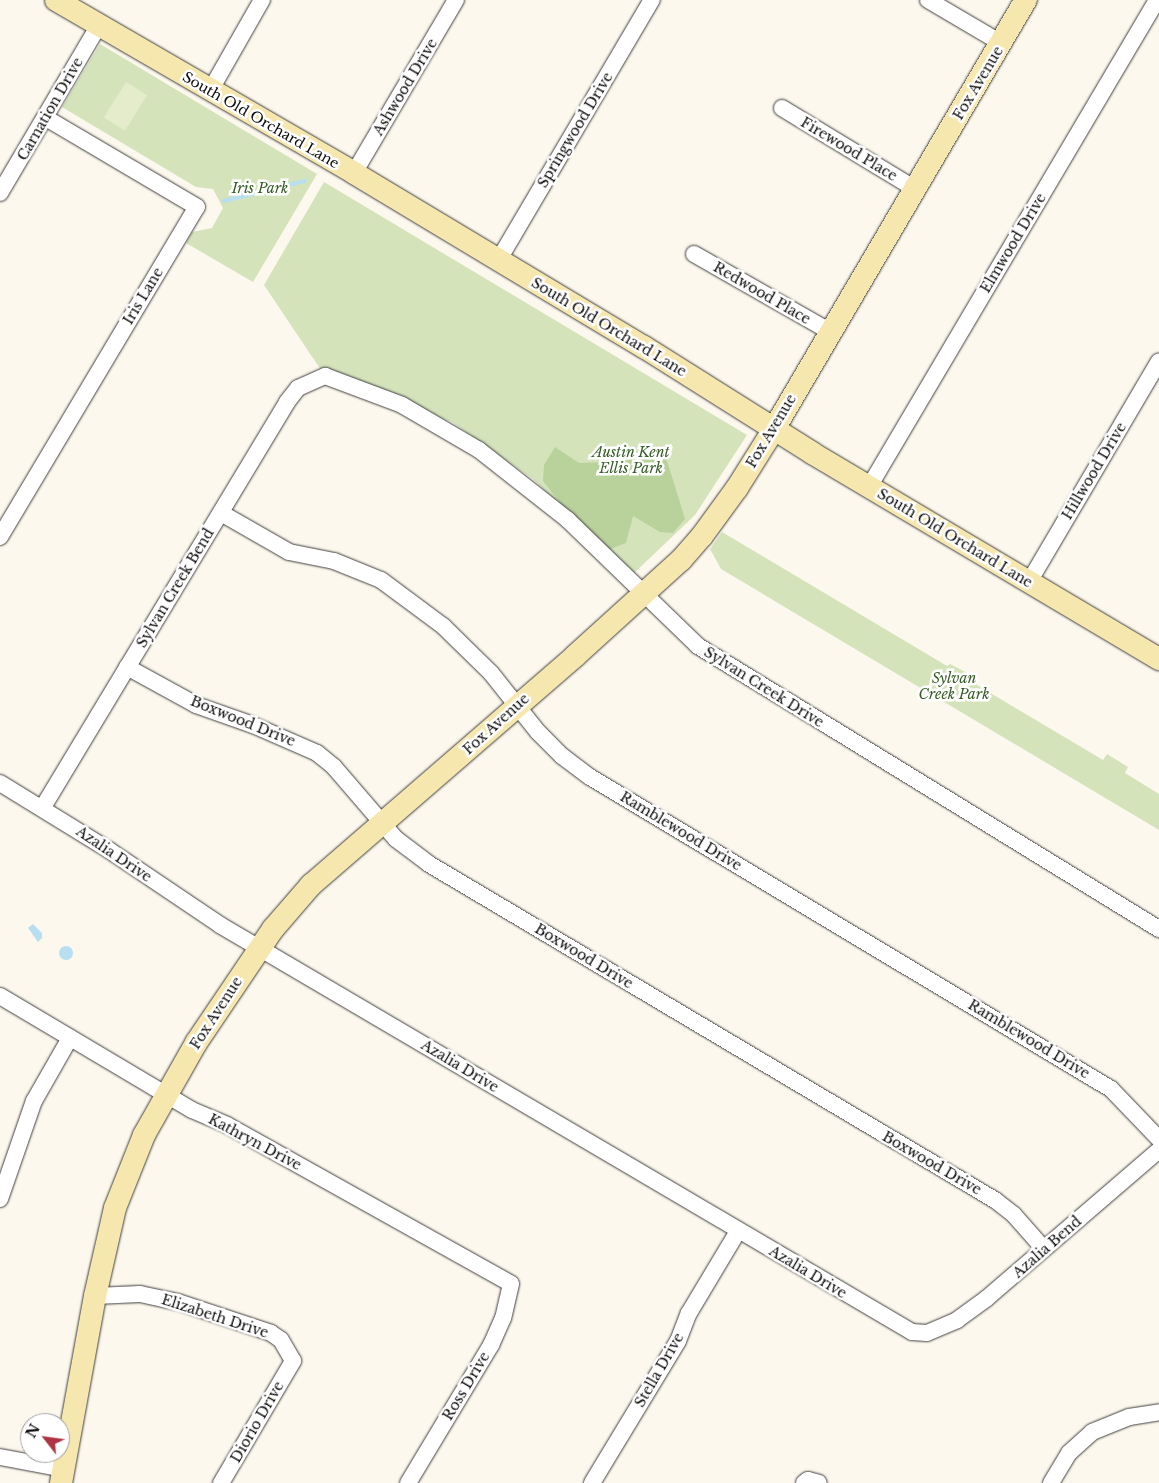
<!DOCTYPE html>
<html>
<head>
<meta charset="utf-8">
<style>
  body { margin:0 }
  #map { position:relative; width:1159px; height:1483px; overflow:hidden; background:#fdf8ed; font-family:"Libre Baskerville",serif }
  div>[style] { position:absolute }
  .green>* { inset:0; background:#d4e3ba }
  .forest>* { inset:0; background:#b9d29b }
  .pitch>* { inset:0; background:#e4eccb; transform-origin:0 0 }
  .water>* { inset:0; background:#b7dfef }
  .round { border-radius:50% }
  .stream>* { height:4px; margin:-2px; padding:0 2px; transform-origin:2px; border-radius:2px; background:#b7dfef }
  .roads { filter:drop-shadow(0 0 1px #3f3f3f) drop-shadow(0 0 1px #3f3f3f) }
  .street>* { height:16px; margin:-8px; padding:0 8px; transform-origin:8px; border-radius:8px; background:#fff }
  .secondary>* { height:22px; margin:-11px; padding:0 11px; transform-origin:11px; border-radius:11px; background:#f6e7af }
  span { translate:-50% -50%; white-space:nowrap; text-align:center; line-height:1.15; -webkit-text-stroke:5px #fff; paint-order:stroke }
  .street-label { font-size:14px; color:#0c0c0c }
  .park-label { font-size:14px; color:#355c24; font-style:italic }
  .north { position:absolute; left:20px; top:1413px; width:50px; height:50px; box-sizing:border-box; background:#fff; border:1px solid #9e9e9e; border-radius:50%; rotate:300deg; font-size:14px; font-weight:700; line-height:20px; text-align:center; color:#0c0c0c }
  .north::after { content:''; display:block; margin:auto; width:18px; height:22px; background:#ac3445; clip-path:polygon(50% 0,100% 100%,50% 72%,0 100%) }
</style>
</head>
<body>
<div id="map">
  <div class="green">
    <div style="clip-path:polygon(100px 44px,317px 174px,253px 282px,186px 243px,192px 232px,212px 228px,223px 208px,213px 189px,196px 187px,62px 107px)"></div>
    <div style="clip-path:polygon(324px 182px,747px 435px,695px 515px,633px 574px,533px 479px,452px 422px,325px 376px,264px 285px)"></div>
    <div style="clip-path:polygon(722px 532px,947px 666px,950px 664px,975px 677px,972px 682px,1103px 760px,1107px 754px,1128px 767px,1125px 773px,1159px 794px,1159px 830px,721px 569px,710px 549px)"></div>
  </div>
  <div class="forest">
    <div style="clip-path:polygon(555px 447px,579px 463px,618px 462px,665px 454px,685px 519px,673px 533px,660px 532px,633px 516px,626px 543px,605px 551px,581px 529px,543px 481px,544px 465px)"></div>
  </div>
  <div class="pitch">
    <div style="left:126px;top:82px;width:25px;height:42px;rotate:32deg"></div>
  </div>
  <div class="water">
    <div style="clip-path:polygon(33px 924px,42px 933px,42px 938px,38px 942px,28px 928px)"></div>
    <div class="round" style="left:59px;top:946px;width:14px;height:14px"></div>
  </div>
  <div class="stream">
    <div style="left:224px;top:201px;width:83px;rotate:-13.9deg"></div>
  </div>
  <div class="roads">
    <div class="street">
      <div style="left:928px;top:0;width:85px;rotate:30.5deg"></div>
      <div style="left:210px;top:91px;width:105px;rotate:-60.3deg"></div>
      <div style="left:782px;top:108px;width:156px;rotate:31.3deg"></div>
      <div style="left:354px;top:173px;width:201px;rotate:-59.5deg"></div>
      <div style="left:0;top:193px;width:195px;rotate:-59.5deg"></div>
      <div style="left:694px;top:254px;width:158px;rotate:29.7deg"></div>
      <div style="left:498px;top:261px;width:303px;rotate:-59.5deg"></div>
      <div style="left:869px;top:487px;width:566px;rotate:-59.4deg"></div>
      <div style="left:221px;top:513px;width:78px;rotate:29.8deg"></div>
      <div style="left:289px;top:552px;width:46px;rotate:11.3deg"></div>
      <div style="left:334px;top:561px;width:51px;rotate:22deg"></div>
      <div style="left:381px;top:580px;width:77px;rotate:36.6deg"></div>
      <div style="left:443px;top:626px;width:67px;rotate:44.4deg"></div>
      <div style="left:491px;top:673px;width:75px;rotate:51.5deg"></div>
      <div style="left:538px;top:732px;width:34px;rotate:45deg"></div>
      <div style="left:562px;top:756px;width:35px;rotate:37deg"></div>
      <div style="left:590px;top:777px;width:607px;rotate:30.92deg"></div>
      <div style="left:1111px;top:1089px;width:69px;rotate:46.2deg"></div>
      <div style="left:0;top:537px;width:384px;rotate:-59.2deg"></div>
      <div style="left:197px;top:207px;width:175px;rotate:-149.5deg"></div>
      <div style="left:1029px;top:582px;width:256px;rotate:-59.5deg"></div>
      <div style="left:127px;top:667px;width:79px;rotate:28.8deg"></div>
      <div style="left:196px;top:705px;width:60px;rotate:19.3deg"></div>
      <div style="left:253px;top:725px;width:70px;rotate:23.6deg"></div>
      <div style="left:317px;top:753px;width:22px;rotate:39deg"></div>
      <div style="left:334px;top:767px;width:95px;rotate:49.3deg"></div>
      <div style="left:396px;top:839px;width:41px;rotate:37.1deg"></div>
      <div style="left:429px;top:864px;width:658px;rotate:30.7deg"></div>
      <div style="left:995px;top:1200px;width:24px;rotate:38deg"></div>
      <div style="left:1014px;top:1215px;width:45px;rotate:48.6deg"></div>
      <div style="left:0;top:783px;width:128px;rotate:31.6deg"></div>
      <div style="left:109px;top:850px;width:134px;rotate:34deg"></div>
      <div style="left:220px;top:925px;width:803px;rotate:30.46deg"></div>
      <div style="left:912px;top:1332px;width:15px;rotate:4deg"></div>
      <div style="left:927px;top:1333px;width:33px;rotate:-23deg"></div>
      <div style="left:957px;top:1320px;width:37px;rotate:-36deg"></div>
      <div style="left:987px;top:1298px;width:227px;rotate:-40.7deg"></div>
      <div style="left:43px;top:807px;width:473px;rotate:-58.9deg"></div>
      <div style="left:287px;top:402px;width:18px;rotate:-52deg"></div>
      <div style="left:298px;top:388px;width:30px;rotate:-24deg"></div>
      <div style="left:325px;top:376px;width:82px;rotate:20.6deg"></div>
      <div style="left:402px;top:405px;width:89px;rotate:30.3deg"></div>
      <div style="left:479px;top:450px;width:113px;rotate:38.2deg"></div>
      <div style="left:568px;top:520px;width:181px;rotate:44.1deg"></div>
      <div style="left:698px;top:646px;width:541px;rotate:31.55deg"></div>
      <div style="left:0;top:996px;width:223px;rotate:30.7deg"></div>
      <div style="left:192px;top:1110px;width:38px;rotate:23deg"></div>
      <div style="left:227px;top:1125px;width:325px;rotate:29.2deg"></div>
      <div style="left:511px;top:1284px;width:35px;rotate:103deg"></div>
      <div style="left:503px;top:1318px;width:30px;rotate:114deg"></div>
      <div style="left:491px;top:1345px;width:161px;rotate:121deg"></div>
      <div style="left:0;top:1199px;width:104px;rotate:-70.9deg"></div>
      <div style="left:34px;top:1101px;width:73px;rotate:-60.3deg"></div>
      <div style="left:95px;top:1296px;width:45px;rotate:-2.5deg"></div>
      <div style="left:140px;top:1294px;width:39px;rotate:12deg"></div>
      <div style="left:178px;top:1302px;width:98px;rotate:18.4deg"></div>
      <div style="left:271px;top:1333px;width:12px;rotate:35deg"></div>
      <div style="left:281px;top:1340px;width:24px;rotate:60deg"></div>
      <div style="left:293px;top:1361px;width:142px;rotate:120.5deg"></div>
      <div style="left:0;top:1457px;width:66px;rotate:10.5deg"></div>
      <div style="left:592px;top:1483px;width:166px;rotate:-58.8deg"></div>
      <div style="left:678px;top:1341px;width:30px;rotate:-69deg"></div>
      <div style="left:689px;top:1313px;width:96px;rotate:-59.1deg"></div>
      <div style="left:804px;top:1483px;width:5px;rotate:-37deg"></div>
      <div style="left:808px;top:1480px;width:11px;rotate:15deg"></div>
      <div style="left:1051px;top:1483px;width:35px;rotate:-59deg"></div>
      <div style="left:1069px;top:1453px;width:31px;rotate:-42deg"></div>
      <div style="left:1092px;top:1432px;width:40px;rotate:-22deg"></div>
      <div style="left:1129px;top:1417px;width:30px;rotate:-9deg"></div>
    </div>
    <div class="secondary">
      <div style="left:56px;top:0;width:345px;rotate:30.1deg"></div>
      <div style="left:354px;top:173px;width:338px;rotate:31deg"></div>
      <div style="left:644px;top:347px;width:199px;rotate:32.2deg"></div>
      <div style="left:812px;top:453px;width:404px;rotate:30.7deg"></div>
      <div style="left:61px;top:1483px;width:190px;rotate:-79.7deg"></div>
      <div style="left:95px;top:1296px;width:90px;rotate:-77.2deg"></div>
      <div style="left:115px;top:1208px;width:79px;rotate:-68.3deg"></div>
      <div style="left:144px;top:1135px;width:106px;rotate:-60.5deg"></div>
      <div style="left:196px;top:1043px;width:138px;rotate:-56deg"></div>
      <div style="left:273px;top:929px;width:58px;rotate:-49.2deg"></div>
      <div style="left:311px;top:885px;width:349px;rotate:-40.9deg"></div>
      <div style="left:575px;top:656px;width:143px;rotate:-42.2deg"></div>
      <div style="left:681px;top:560px;width:32px;rotate:-49deg"></div>
      <div style="left:702px;top:536px;width:59px;rotate:-53.9deg"></div>
      <div style="left:737px;top:488px;width:70px;rotate:-57.9deg"></div>
      <div style="left:774px;top:429px;width:498px;rotate:-59.6deg"></div>
    </div>
  </div>
  <div class="street-label">
    <span style="left:978px;top:83px;rotate:-59deg">Fox Avenue</span>
    <span style="left:405px;top:87px;rotate:-59deg">Ashwood Drive</span>
    <span style="left:50px;top:109px;rotate:-60deg">Carnation Drive</span>
    <span style="left:261px;top:120px;rotate:30deg">South Old Orchard Lane</span>
    <span style="left:575px;top:130px;rotate:-59deg">Springwood Drive</span>
    <span style="left:849px;top:149px;rotate:31deg">Firewood Place</span>
    <span style="left:1013px;top:243px;rotate:-59deg">Elmwood Drive</span>
    <span style="left:762px;top:293px;rotate:30deg">Redwood Place</span>
    <span style="left:143px;top:296px;rotate:-59deg">Iris Lane</span>
    <span style="left:609px;top:327px;rotate:31deg">South Old Orchard Lane</span>
    <span style="left:771px;top:431px;rotate:-59deg">Fox Avenue</span>
    <span style="left:1094px;top:471px;rotate:-59deg">Hillwood Drive</span>
    <span style="left:955px;top:538px;rotate:31deg">South Old Orchard Lane</span>
    <span style="left:175px;top:588px;rotate:-59deg">Sylvan Creek Bend</span>
    <span style="left:764px;top:687px;rotate:32deg">Sylvan Creek Drive</span>
    <span style="left:243px;top:721px;rotate:22deg">Boxwood Drive</span>
    <span style="left:496px;top:724px;rotate:-42deg">Fox Avenue</span>
    <span style="left:681px;top:831px;rotate:31deg">Ramblewood Drive</span>
    <span style="left:114px;top:854px;rotate:34deg">Azalia Drive</span>
    <span style="left:584px;top:956px;rotate:31deg">Boxwood Drive</span>
    <span style="left:216px;top:1013px;rotate:-57deg">Fox Avenue</span>
    <span style="left:1029px;top:1039px;rotate:31deg">Ramblewood Drive</span>
    <span style="left:460px;top:1066px;rotate:31deg">Azalia Drive</span>
    <span style="left:255px;top:1142px;rotate:28deg">Kathryn Drive</span>
    <span style="left:932px;top:1163px;rotate:30deg">Boxwood Drive</span>
    <span style="left:1047px;top:1247px;rotate:-41deg">Azalia Bend</span>
    <span style="left:808px;top:1272px;rotate:31deg">Azalia Drive</span>
    <span style="left:215px;top:1316px;rotate:18deg">Elizabeth Drive</span>
    <span style="left:659px;top:1370px;rotate:-60deg">Stella Drive</span>
    <span style="left:466px;top:1386px;rotate:-59deg">Ross Drive</span>
    <span style="left:257px;top:1422px;rotate:-60deg">Diorio Drive</span>
  </div>
  <div class="park-label">
    <span style="left:260px;top:188px">Iris Park</span>
    <span style="left:631px;top:460px">Austin Kent<br>Ellis Park</span>
    <span style="left:954px;top:686px">Sylvan<br>Creek Park</span>
  </div>
  <div class="north">N</div>
</div>
</body>
</html>
